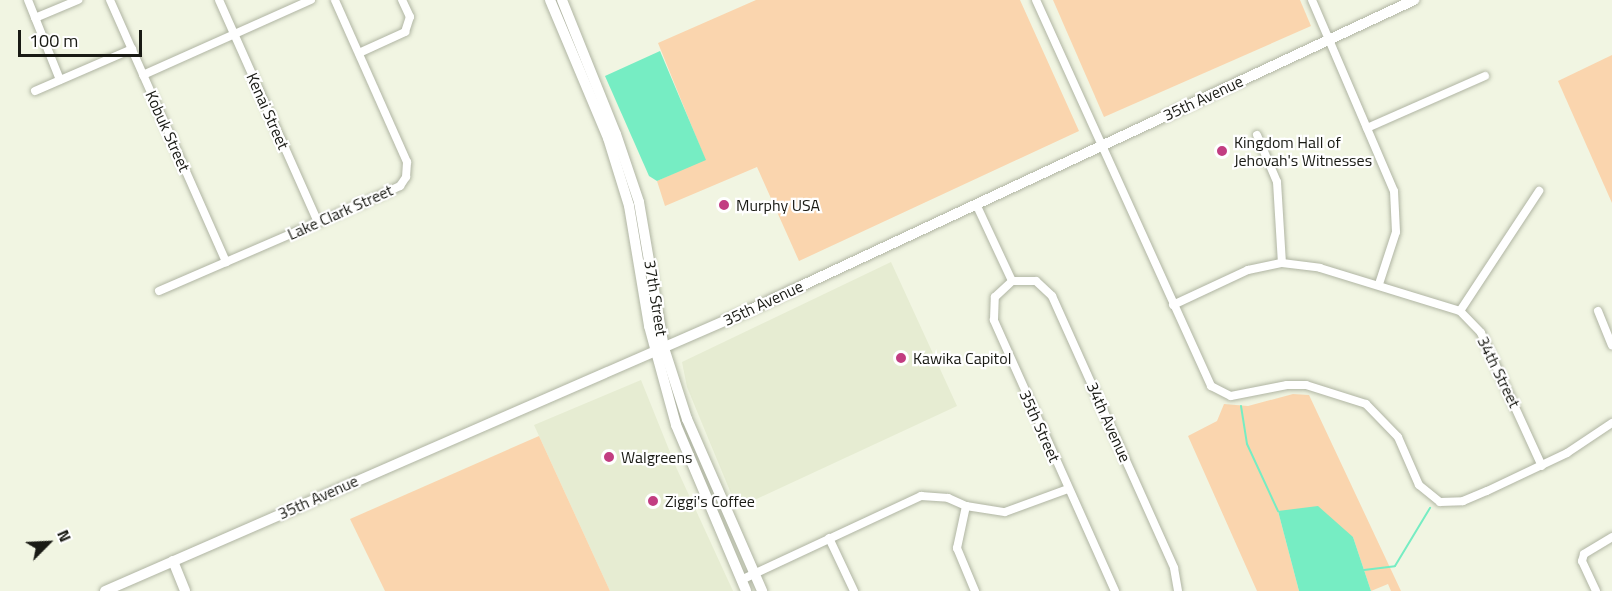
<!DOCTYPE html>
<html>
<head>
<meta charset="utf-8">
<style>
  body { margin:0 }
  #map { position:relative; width:1612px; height:591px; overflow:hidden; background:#f1f5e2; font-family:"Titillium Web",sans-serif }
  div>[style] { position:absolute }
  .built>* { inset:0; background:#e6ecd2 }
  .green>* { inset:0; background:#fad5ae }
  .water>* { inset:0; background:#76edc3 }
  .stream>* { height:2px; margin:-1px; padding:0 1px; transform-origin:1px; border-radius:1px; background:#76edc3 }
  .roads { filter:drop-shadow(0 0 2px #b0b5a3) drop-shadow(0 0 2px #b0b5a3) }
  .street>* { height:8px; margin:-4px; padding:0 4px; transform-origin:4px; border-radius:4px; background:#fff }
  .secondary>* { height:10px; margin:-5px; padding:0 5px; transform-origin:5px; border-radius:5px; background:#fff }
  .dots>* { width:16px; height:16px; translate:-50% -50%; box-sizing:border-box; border:3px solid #fff; border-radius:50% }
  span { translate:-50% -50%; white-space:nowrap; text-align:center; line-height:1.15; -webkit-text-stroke:4.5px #fff; paint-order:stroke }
  .street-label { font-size:16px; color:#191a14 }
  .poi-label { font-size:16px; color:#191a14 }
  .left { translate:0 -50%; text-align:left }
  .north { position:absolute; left:18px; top:513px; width:60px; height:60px; -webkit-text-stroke:4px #fff; paint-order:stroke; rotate:66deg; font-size:16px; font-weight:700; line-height:24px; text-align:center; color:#191a14 }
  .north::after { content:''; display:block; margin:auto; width:21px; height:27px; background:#191a14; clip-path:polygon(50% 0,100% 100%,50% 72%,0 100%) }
  .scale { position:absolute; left:18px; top:30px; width:124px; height:27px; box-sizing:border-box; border:3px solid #191a14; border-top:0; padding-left:8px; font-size:18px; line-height:21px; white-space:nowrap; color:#191a14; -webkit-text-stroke:4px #fff; paint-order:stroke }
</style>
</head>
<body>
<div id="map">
  <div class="built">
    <div style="clip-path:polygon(891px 262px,957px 406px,737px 508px,687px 387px,682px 362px)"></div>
    <div style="clip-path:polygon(641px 380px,676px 467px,733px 591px,610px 591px,534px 425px)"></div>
  </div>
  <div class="green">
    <div style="clip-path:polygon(756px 0,1020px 0,1079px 131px,799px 261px,757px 167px,665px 206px,657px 181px,705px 159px,658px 43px)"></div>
    <div style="clip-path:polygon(1053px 0,1300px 0,1311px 26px,1104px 117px)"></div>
    <div style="clip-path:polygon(1612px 55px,1612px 203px,1558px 81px)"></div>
    <div style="clip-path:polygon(1293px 394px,1309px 395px,1401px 591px,1391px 591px,1388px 584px,1371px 591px,1353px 537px,1278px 511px,1299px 591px,1257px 591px,1188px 436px,1217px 421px,1224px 404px,1248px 406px)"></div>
    <div style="clip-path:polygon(539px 436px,610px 591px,385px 591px,350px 519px)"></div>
  </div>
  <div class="water">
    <div style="clip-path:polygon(660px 51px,706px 160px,657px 181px,649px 176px,605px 76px)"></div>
    <div style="clip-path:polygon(1318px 506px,1353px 537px,1371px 591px,1299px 591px,1278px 511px)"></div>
  </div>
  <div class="stream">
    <div style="left:1241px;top:406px;width:38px;rotate:81deg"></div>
    <div style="left:1247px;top:444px;width:74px;rotate:65.2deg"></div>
    <div style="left:1364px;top:570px;width:31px;rotate:-7deg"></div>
    <div style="left:1395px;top:566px;width:68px;rotate:-58.9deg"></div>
  </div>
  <div class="roads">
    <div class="street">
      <div style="left:28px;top:0;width:86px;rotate:68.2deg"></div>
      <div style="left:110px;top:0;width:287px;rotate:66.1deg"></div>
      <div style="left:219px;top:0;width:243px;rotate:66deg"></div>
      <div style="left:1036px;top:0;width:424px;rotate:65.6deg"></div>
      <div style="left:1211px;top:386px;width:22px;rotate:27deg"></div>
      <div style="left:1231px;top:396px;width:57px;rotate:-11.1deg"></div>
      <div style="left:1287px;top:385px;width:19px"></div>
      <div style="left:1306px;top:385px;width:63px;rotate:17.6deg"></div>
      <div style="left:1366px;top:404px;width:46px;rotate:45.9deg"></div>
      <div style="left:1398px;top:437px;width:52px;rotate:66.4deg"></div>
      <div style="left:1419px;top:485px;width:27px;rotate:39deg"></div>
      <div style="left:1440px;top:502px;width:23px;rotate:-2deg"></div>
      <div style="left:1463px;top:501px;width:26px;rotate:-23deg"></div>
      <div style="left:1487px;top:491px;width:89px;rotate:-25.4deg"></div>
      <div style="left:1567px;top:453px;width:54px;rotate:-33.7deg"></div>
      <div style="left:1312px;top:0;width:208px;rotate:66.8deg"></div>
      <div style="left:1394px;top:191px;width:41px;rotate:87.2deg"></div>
      <div style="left:1396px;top:232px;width:55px;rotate:108.1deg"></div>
      <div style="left:35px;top:18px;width:47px;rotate:-22.7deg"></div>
      <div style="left:359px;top:53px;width:51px;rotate:-24.5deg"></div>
      <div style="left:405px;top:32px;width:16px;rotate:-72deg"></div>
      <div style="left:410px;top:17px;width:19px;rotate:-115deg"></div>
      <div style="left:143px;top:75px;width:184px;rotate:-24.1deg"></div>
      <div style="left:35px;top:91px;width:106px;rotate:-23.4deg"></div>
      <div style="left:1367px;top:128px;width:129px;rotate:-23.8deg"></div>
      <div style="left:1257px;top:135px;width:51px;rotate:66.9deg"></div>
      <div style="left:1277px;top:182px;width:81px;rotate:86.5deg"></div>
      <div style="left:976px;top:204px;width:85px;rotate:64.9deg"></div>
      <div style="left:159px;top:291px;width:244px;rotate:-23.4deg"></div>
      <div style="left:383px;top:194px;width:19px;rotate:-25deg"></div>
      <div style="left:400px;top:186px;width:11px;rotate:-56deg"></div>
      <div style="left:406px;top:177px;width:15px;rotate:-86deg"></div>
      <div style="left:407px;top:162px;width:177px;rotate:-114deg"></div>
      <div style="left:1173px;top:305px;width:83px;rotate:-25deg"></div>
      <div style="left:1248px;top:270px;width:35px;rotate:-12deg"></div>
      <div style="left:1282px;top:263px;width:38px;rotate:7deg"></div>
      <div style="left:1320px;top:268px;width:146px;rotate:17.1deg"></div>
      <div style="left:1460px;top:311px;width:30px;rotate:46deg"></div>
      <div style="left:1481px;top:333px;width:146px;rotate:65.4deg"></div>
      <div style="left:1460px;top:311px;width:144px;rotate:-56.6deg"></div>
      <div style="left:1598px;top:311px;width:37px;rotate:68deg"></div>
      <div style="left:966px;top:506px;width:43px;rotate:102.1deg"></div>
      <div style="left:957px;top:548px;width:47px;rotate:67.3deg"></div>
      <div style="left:829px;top:538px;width:59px;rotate:64.7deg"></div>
      <div style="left:741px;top:580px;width:199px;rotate:-25deg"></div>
      <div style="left:921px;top:496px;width:27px;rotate:4deg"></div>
      <div style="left:948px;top:498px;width:20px;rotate:24deg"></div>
      <div style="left:966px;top:506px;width:39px;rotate:9deg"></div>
      <div style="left:1005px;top:512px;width:67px;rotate:-20.1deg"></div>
      <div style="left:1115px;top:591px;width:297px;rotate:-114.1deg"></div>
      <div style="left:994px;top:320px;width:23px;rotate:-88deg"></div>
      <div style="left:995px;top:297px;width:23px;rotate:-43deg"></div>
      <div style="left:1012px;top:281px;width:24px"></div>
      <div style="left:1036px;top:281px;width:22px;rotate:43deg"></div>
      <div style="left:1052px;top:296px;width:298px;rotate:65.8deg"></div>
      <div style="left:1174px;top:568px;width:23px;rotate:80deg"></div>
      <div style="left:1596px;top:591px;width:33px;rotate:-115deg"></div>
      <div style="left:1582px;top:561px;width:7px;rotate:-74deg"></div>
      <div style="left:1584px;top:554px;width:33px;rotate:-31deg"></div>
    </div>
    <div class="secondary">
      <div style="left:550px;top:0;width:150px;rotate:67.2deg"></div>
      <div style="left:608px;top:138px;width:71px;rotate:72.8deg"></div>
      <div style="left:629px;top:206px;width:122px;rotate:80.5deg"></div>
      <div style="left:649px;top:326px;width:103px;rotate:74.7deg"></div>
      <div style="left:676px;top:425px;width:180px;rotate:67.1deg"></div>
      <div style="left:562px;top:0;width:144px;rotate:68.1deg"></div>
      <div style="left:616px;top:134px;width:72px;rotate:71.3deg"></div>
      <div style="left:639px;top:202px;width:148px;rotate:80.3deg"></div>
      <div style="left:664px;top:348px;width:75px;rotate:72.1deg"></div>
      <div style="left:687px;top:419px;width:188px;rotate:66.4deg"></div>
      <div style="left:173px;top:561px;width:32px;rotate:68deg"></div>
      <div style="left:105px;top:591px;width:706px;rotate:-23.55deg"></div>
      <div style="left:752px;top:309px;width:731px;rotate:-25.02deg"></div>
    </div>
  </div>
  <div class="dots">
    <div style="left:1222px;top:151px;background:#c23d81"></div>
    <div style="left:724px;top:205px;background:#c23d81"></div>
    <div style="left:901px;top:358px;background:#c23d81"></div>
    <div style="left:609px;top:457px;background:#c23d81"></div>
    <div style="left:653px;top:501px;background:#c23d81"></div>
  </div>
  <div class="street-label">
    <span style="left:1203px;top:98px;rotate:-25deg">35th Avenue</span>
    <span style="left:268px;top:111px;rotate:66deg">Kenai Street</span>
    <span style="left:168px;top:131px;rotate:66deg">Kobuk Street</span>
    <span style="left:340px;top:212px;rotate:-24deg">Lake Clark Street</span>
    <span style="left:656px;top:298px;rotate:81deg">37th Street</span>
    <span style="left:763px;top:303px;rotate:-25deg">35th Avenue</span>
    <span style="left:1499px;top:372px;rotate:64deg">34th Street</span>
    <span style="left:1109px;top:422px;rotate:66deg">34th Avenue</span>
    <span style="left:1040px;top:426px;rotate:66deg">35th Street</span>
    <span style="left:318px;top:497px;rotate:-24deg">35th Avenue</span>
  </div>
  <div class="poi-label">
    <span class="left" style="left:1234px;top:151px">Kingdom Hall of<br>Jehovah's Witnesses</span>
    <span class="left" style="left:736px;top:205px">Murphy USA</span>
    <span class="left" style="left:913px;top:358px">Kawika Capitol</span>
    <span class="left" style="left:621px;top:457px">Walgreens</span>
    <span class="left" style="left:665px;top:501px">Ziggi's Coffee</span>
  </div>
  <div class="north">N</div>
  <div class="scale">100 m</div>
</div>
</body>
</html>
